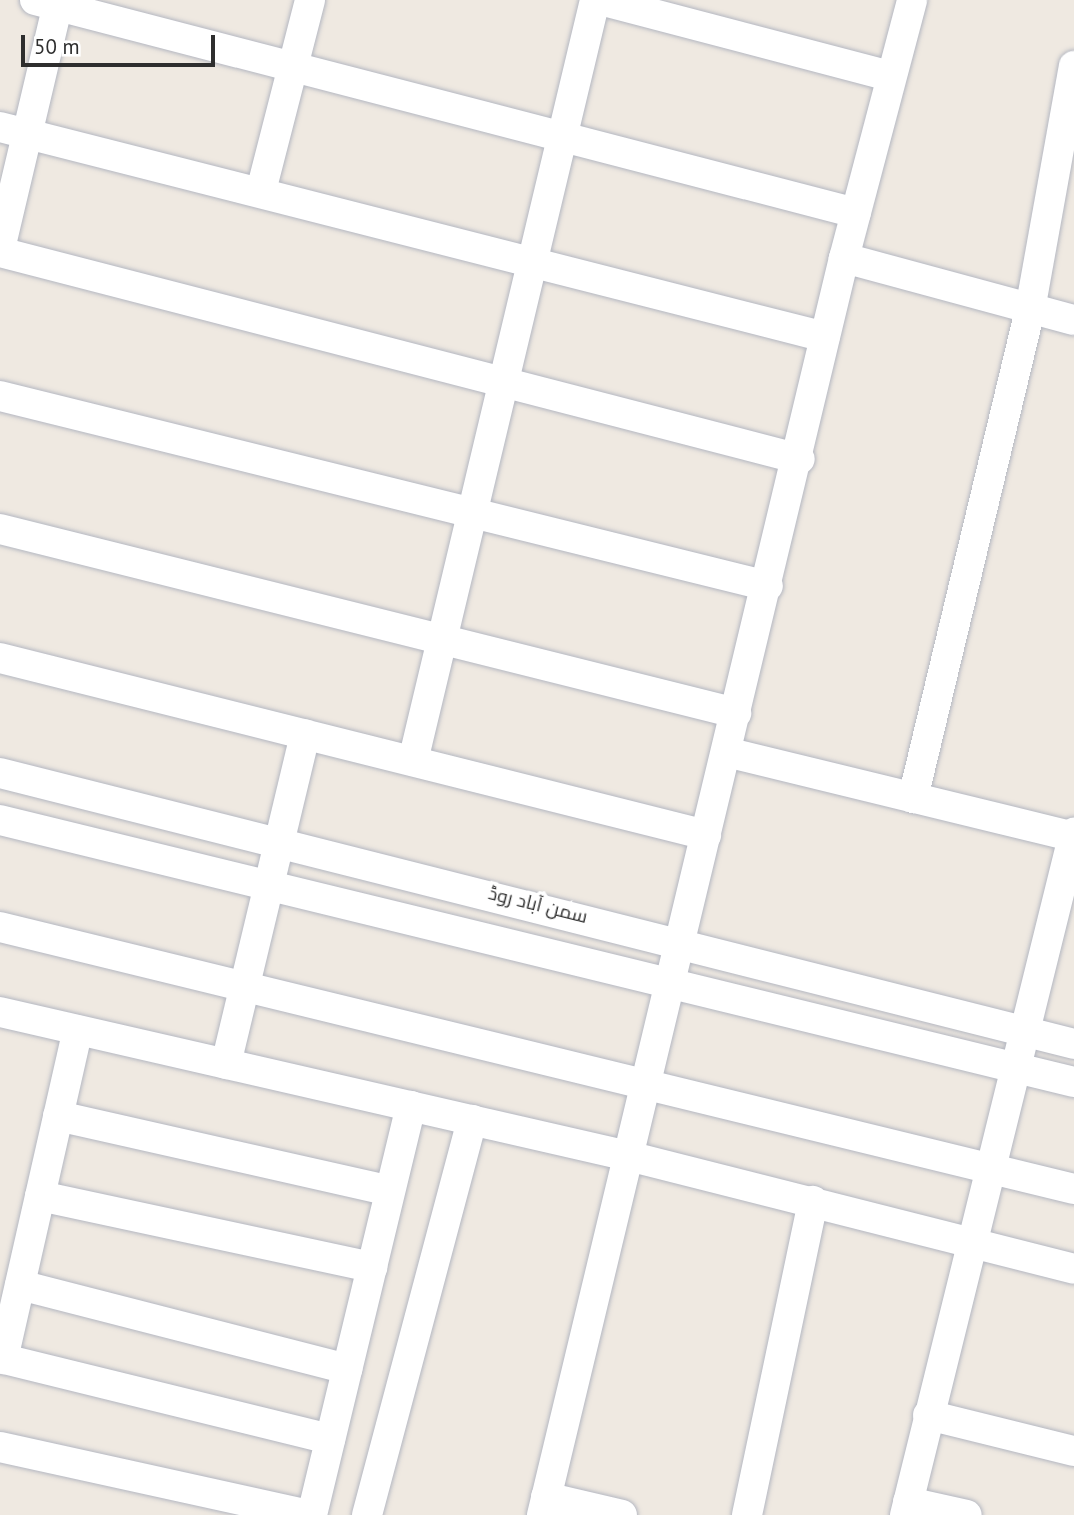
<!DOCTYPE html>
<html>
<head>
<meta charset="utf-8">
<style>
  body { margin:0 }
  #map { position:relative; width:1074px; height:1515px; overflow:hidden; background:#efe9e1; font-family:"PT Sans",Cairo,sans-serif }
  div>[style] { position:absolute }
  .roads { filter:drop-shadow(0 0 2px #b4b7c1) drop-shadow(0 0 2px #b4b7c1) }
  .minor>* { height:30px; margin:-15px; padding:0 15px; transform-origin:15px; border-radius:15px; background:#fff }
  span { translate:-50% -50%; white-space:nowrap; text-align:center; line-height:1.15; -webkit-text-stroke:7px #fff; paint-order:stroke }
  .street-label { font-size:19px; color:#2e2e2e }
  .scale { position:absolute; left:21px; top:35px; width:194px; height:32px; box-sizing:border-box; border:4px solid #2e2e2e; border-top:0; padding-left:9px; font-size:21px; line-height:24px; white-space:nowrap; color:#2e2e2e; -webkit-text-stroke:5px #fff; paint-order:stroke }
</style>
</head>
<body>
<div id="map">
  <div class="roads">
    <div class="minor">
      <div style="left:35px;top:0;width:848px;rotate:14.54deg"></div>
      <div style="left:600px;top:0;width:300px;rotate:14.7deg"></div>
      <div style="left:0;top:127px;width:851px;rotate:14.28deg"></div>
      <div style="left:261px;top:191px;width:197px;rotate:-75.6deg"></div>
      <div style="left:0;top:249px;width:256px;rotate:-76.7deg"></div>
      <div style="left:0;top:252px;width:826px;rotate:14.51deg"></div>
      <div style="left:844px;top:258px;width:238px;rotate:15.1deg"></div>
      <div style="left:0;top:396px;width:791px;rotate:13.9deg"></div>
      <div style="left:0;top:529px;width:759px;rotate:14.04deg"></div>
      <div style="left:0;top:658px;width:728px;rotate:14.07deg"></div>
      <div style="left:726px;top:752px;width:358px;rotate:13.7deg"></div>
      <div style="left:413px;top:761px;width:782px;rotate:-76.55deg"></div>
      <div style="left:0;top:773px;width:1108px;rotate:14.16deg"></div>
      <div style="left:913px;top:798px;width:502px;rotate:-76.52deg"></div>
      <div style="left:1030px;top:310px;width:248px;rotate:-79.8deg"></div>
      <div style="left:0;top:820px;width:1105px;rotate:13.71deg"></div>
      <div style="left:0;top:927px;width:1105px;rotate:13.71deg"></div>
      <div style="left:0;top:1012px;width:644px;rotate:12.91deg"></div>
      <div style="left:628px;top:1156px;width:460px;rotate:14.2deg"></div>
      <div style="left:226px;top:1064px;width:339px;rotate:-76.5deg"></div>
      <div style="left:58px;top:1116px;width:340px;rotate:12.7deg"></div>
      <div style="left:40px;top:1196px;width:340px;rotate:12.1deg"></div>
      <div style="left:20px;top:1285px;width:338px;rotate:14.4deg"></div>
      <div style="left:0;top:1358px;width:340px;rotate:13.8deg"></div>
      <div style="left:3px;top:1359px;width:337px;rotate:-77.2deg"></div>
      <div style="left:928px;top:1415px;width:150px;rotate:13.9deg"></div>
      <div style="left:0;top:1447px;width:317px;rotate:12.4deg"></div>
      <div style="left:546px;top:1497px;width:78px;rotate:13.3deg"></div>
      <div style="left:908px;top:1502px;width:60px;rotate:12.4deg"></div>
      <div style="left:312px;top:1515px;width:421px;rotate:-76.4deg"></div>
      <div style="left:367px;top:1515px;width:409px;rotate:-75.1deg"></div>
      <div style="left:542px;top:1515px;width:1293px;rotate:-76.49deg"></div>
      <div style="left:844px;top:258px;width:267px;rotate:-75.2deg"></div>
      <div style="left:747px;top:1515px;width:321px;rotate:-78.1deg"></div>
      <div style="left:905px;top:1515px;width:703px;rotate:-76.08deg"></div>
    </div>
  </div>
  <div class="street-label">
    <span style="left:538px;top:905px;rotate:14deg">سمن آباد روڈ</span>
  </div>
  <div class="scale">50 m</div>
</div>
</body>
</html>
